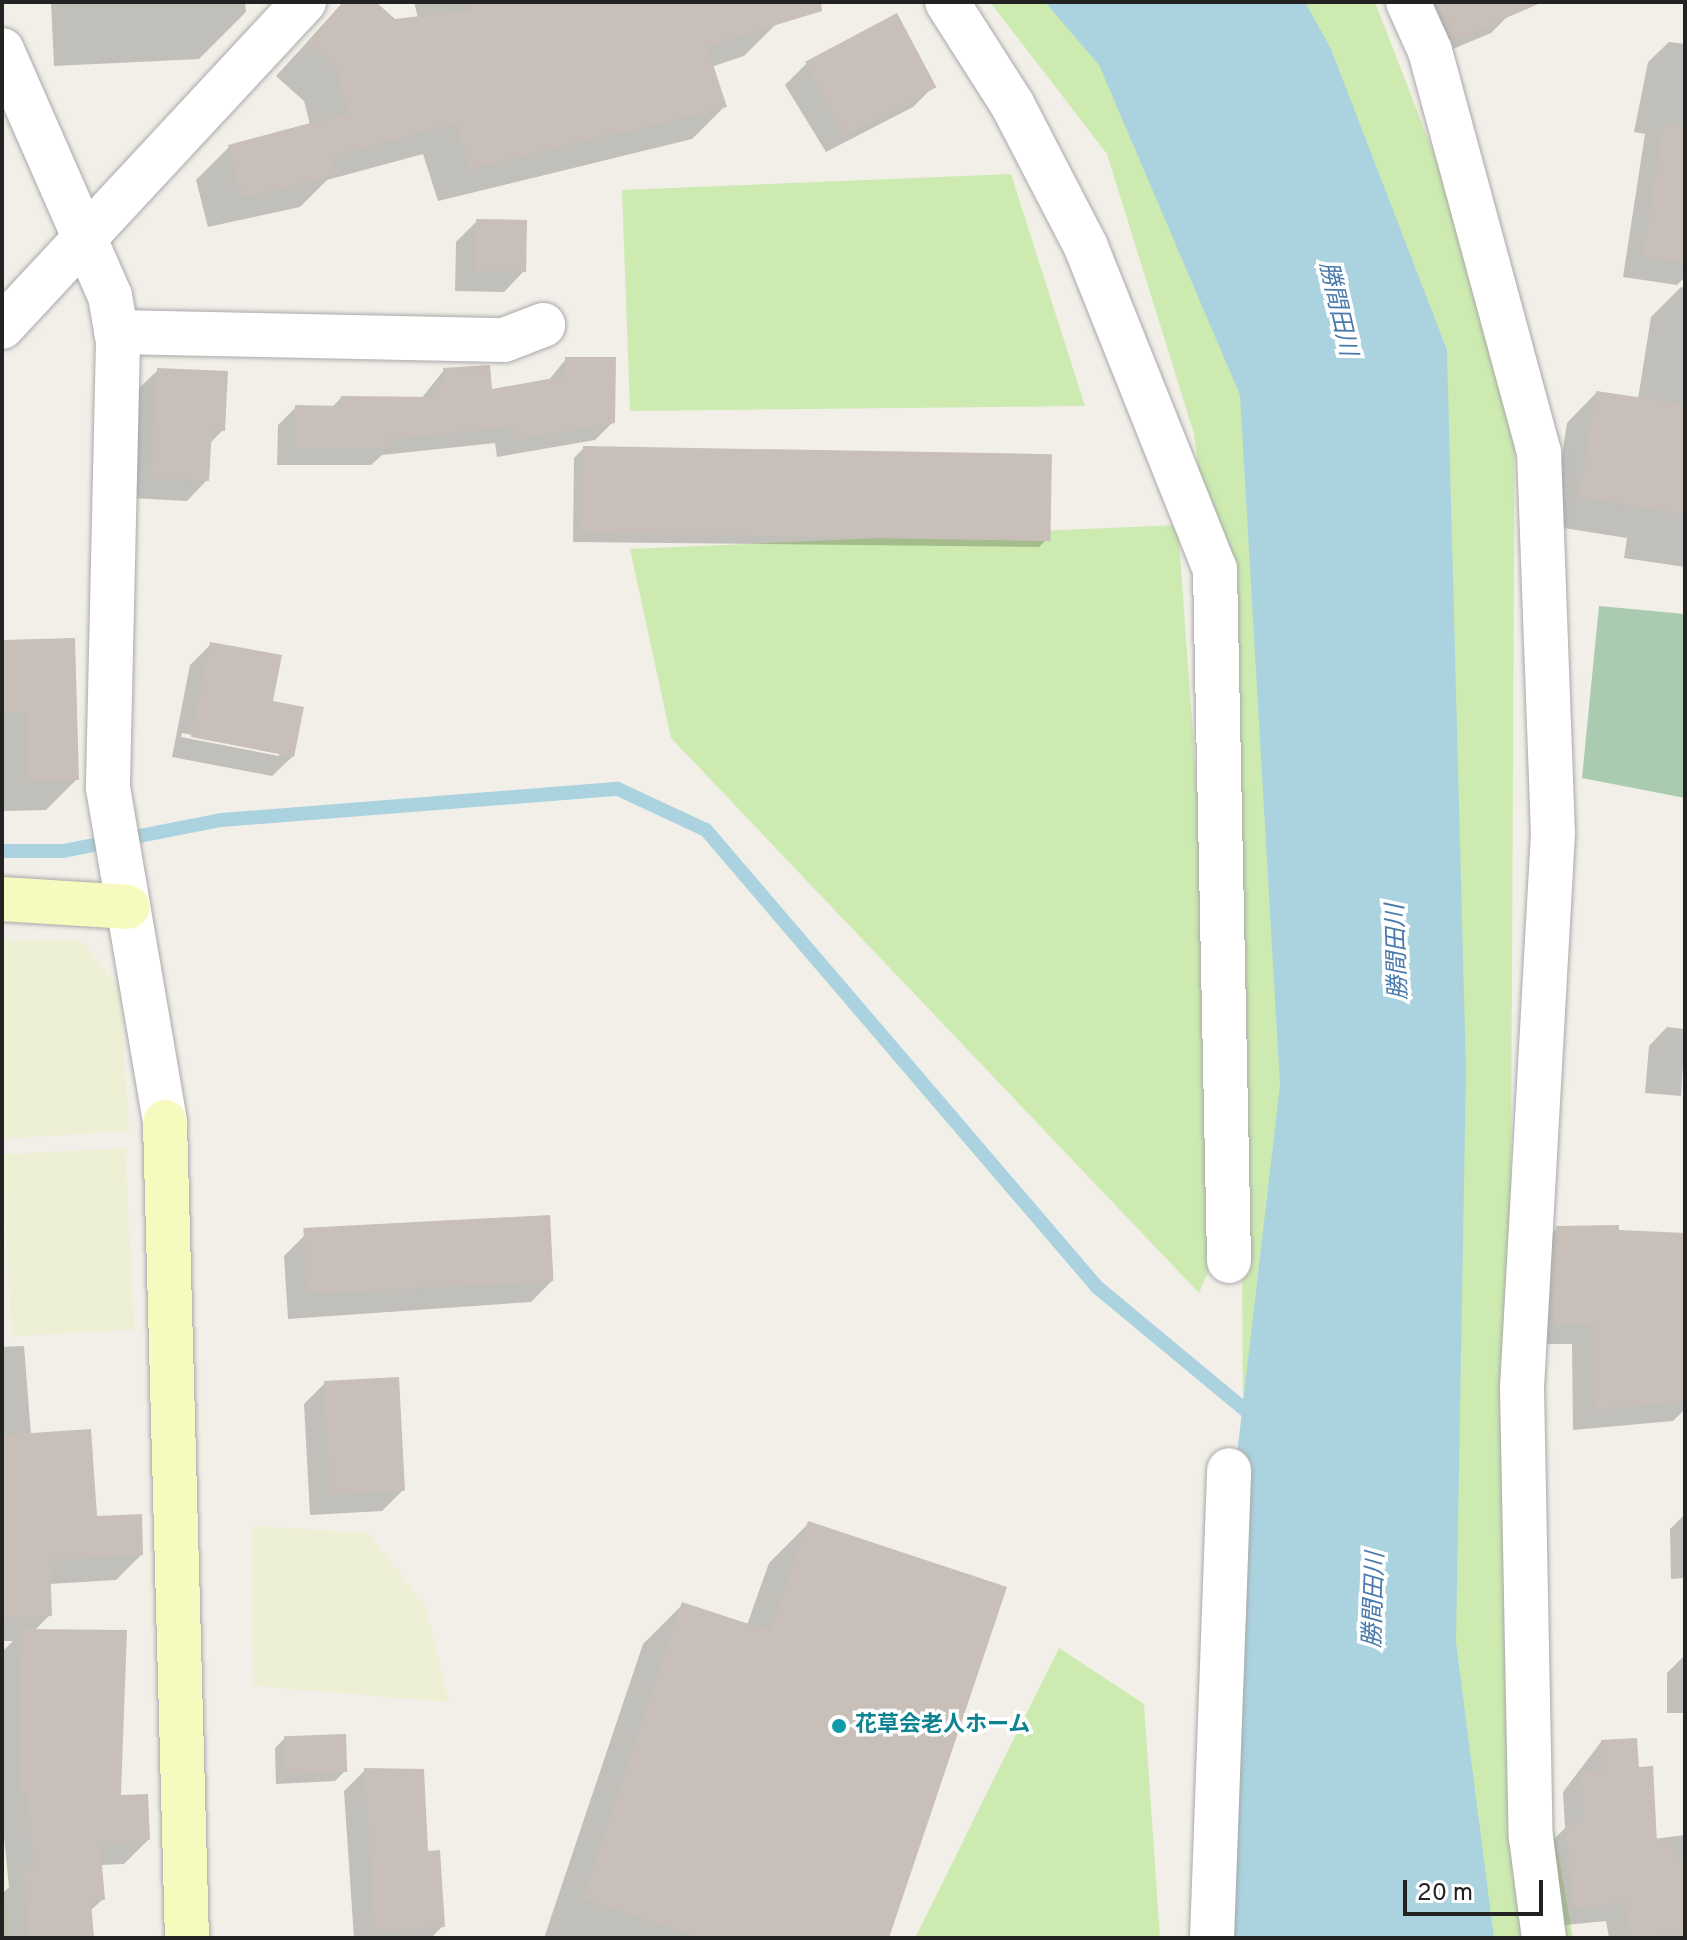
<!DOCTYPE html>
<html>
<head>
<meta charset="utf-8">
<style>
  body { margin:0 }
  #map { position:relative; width:1687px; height:1940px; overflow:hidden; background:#f2efe9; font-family:Overpass,"Noto Sans JP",sans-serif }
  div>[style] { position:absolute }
  .farmland>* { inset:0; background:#eef0d5; transform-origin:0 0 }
  .grass>* { inset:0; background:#cdebb0 }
  .cemetery>* { inset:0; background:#aacbaf }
  .water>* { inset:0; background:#aad3df }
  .shadow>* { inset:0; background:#0003 }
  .stream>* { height:14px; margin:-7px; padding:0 7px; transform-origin:7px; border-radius:7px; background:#aad3df }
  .building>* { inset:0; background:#c7bfb8; transform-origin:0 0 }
  .roads { filter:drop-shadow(0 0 2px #a9a9a9) drop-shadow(0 0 2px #a9a9a9) }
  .street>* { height:44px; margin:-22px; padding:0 22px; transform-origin:22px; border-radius:22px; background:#fff }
  .secondary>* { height:44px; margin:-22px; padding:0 22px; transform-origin:22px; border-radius:22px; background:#f7fabf }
  .dots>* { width:22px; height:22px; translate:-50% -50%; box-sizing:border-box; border:4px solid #fff; border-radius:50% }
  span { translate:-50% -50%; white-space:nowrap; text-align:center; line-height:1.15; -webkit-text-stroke:7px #fff; paint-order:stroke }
  .culture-label { font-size:22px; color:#0d838f; font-weight:700 }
  .left { translate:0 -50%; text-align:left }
  .water-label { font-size:24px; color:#4a7aab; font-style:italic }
  .frame { position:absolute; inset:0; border:4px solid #222; pointer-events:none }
  .scale { position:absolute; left:1403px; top:1880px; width:140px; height:36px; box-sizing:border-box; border:4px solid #222; border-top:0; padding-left:10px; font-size:24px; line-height:28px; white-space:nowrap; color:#222; -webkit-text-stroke:6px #fff; paint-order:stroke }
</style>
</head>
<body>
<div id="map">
  <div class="farmland">
    <div style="clip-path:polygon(2px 939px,80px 940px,119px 987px,129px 1131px,2px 1139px)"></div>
    <div style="left:125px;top:1148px;width:182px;height:123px;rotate:87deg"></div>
    <div style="clip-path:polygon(252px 1526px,368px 1533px,426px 1607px,449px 1702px,253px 1686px)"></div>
    <div style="clip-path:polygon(2px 1753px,7px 1938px,2px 1938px)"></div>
  </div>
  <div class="grass">
    <div style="clip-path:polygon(990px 2px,1375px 2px,1515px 364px,1509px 1579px,1573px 1938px,1266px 1938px,1244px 1579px,1239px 777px,1194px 434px,1107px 154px)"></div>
    <div style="clip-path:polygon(1011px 174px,1085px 406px,630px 411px,622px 190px)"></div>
    <div style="clip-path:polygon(1178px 525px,1228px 1227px,1199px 1293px,671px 738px,630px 549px)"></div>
    <div style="clip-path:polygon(1059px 1648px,1144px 1704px,1160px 1938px,915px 1938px)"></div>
  </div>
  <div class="cemetery">
    <div style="clip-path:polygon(1599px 606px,1685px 614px,1685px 798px,1582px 778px)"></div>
  </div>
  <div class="water">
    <div style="clip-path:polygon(1045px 2px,1305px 2px,1331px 49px,1447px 350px,1466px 1071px,1456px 1642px,1494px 1938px,1215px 1938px,1227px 1540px,1280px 1085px,1240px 395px,1099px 65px)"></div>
  </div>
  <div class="shadow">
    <div style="clip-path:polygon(51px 2px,245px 2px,246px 12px,199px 59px,54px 66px)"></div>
    <div style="clip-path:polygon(344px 2px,373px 2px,395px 21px,418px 18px,414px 2px,775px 2px,777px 23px,744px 56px,711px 67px,724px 107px,692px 139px,438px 201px,423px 154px,327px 180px,300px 207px,208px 227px,196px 180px,229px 147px,310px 125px,304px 101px,276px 76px)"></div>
    <div style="clip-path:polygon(1424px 2px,1522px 2px,1491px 33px,1436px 56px)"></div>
    <div style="clip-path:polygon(896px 16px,934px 86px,913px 107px,826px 152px,785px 85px,806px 64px)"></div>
    <div style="clip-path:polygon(1669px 42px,1685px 44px,1685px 277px,1677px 285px,1623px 277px,1645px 134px,1634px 132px,1648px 62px)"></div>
    <div style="clip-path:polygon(477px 221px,524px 271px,504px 292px,455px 291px,456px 242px)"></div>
    <div style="clip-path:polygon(1681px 287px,1685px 288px,1685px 567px,1624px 558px,1627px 538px,1551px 526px,1567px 423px,1596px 393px,1638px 399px,1651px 317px)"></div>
    <div style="clip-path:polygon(566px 359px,613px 422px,595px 440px,497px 457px,495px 443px,382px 455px,371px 465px,277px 465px,278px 425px,296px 407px,331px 408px,341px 398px,421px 399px,444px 370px,491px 391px,548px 381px)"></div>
    <div style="clip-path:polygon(158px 370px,223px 430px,210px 443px,207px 480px,187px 501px,131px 498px,137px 390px)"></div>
    <div style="clip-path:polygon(584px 448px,1049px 537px,1039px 547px,573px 542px,574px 458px)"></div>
    <div style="clip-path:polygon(2px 642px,77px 779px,46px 810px,2px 811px)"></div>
    <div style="clip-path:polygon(evenodd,211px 644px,293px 756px,272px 776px,172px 757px,190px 665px,211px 644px,182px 733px,279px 752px,279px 756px,181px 737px,182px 733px)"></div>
    <div style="clip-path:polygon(1667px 1027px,1685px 1029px,1681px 1096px,1645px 1093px,1649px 1046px)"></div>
    <div style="clip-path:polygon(1557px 1228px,1685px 1235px,1685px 1409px,1673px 1421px,1573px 1430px,1572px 1344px,1534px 1344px,1535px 1250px)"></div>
    <div style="clip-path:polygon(305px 1235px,552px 1281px,531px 1302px,288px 1319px,284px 1256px)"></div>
    <div style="clip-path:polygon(24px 1346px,31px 1435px,95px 1518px,141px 1555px,116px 1580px,49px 1584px,50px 1615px,34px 1631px,119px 1797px,148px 1840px,124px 1864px,100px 1865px,103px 1899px,89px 1912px,92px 1938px,3px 1938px,2px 1894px,9px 1887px,2px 1817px,2px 1652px,13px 1641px,2px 1641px,2px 1347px)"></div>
    <div style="clip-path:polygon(325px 1383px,403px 1490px,382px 1511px,310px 1515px,304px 1404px)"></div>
    <div style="clip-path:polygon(1685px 1514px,1685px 1578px,1671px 1579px,1670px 1529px)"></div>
    <div style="clip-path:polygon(809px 1523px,887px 1938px,544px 1938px,643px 1644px,683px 1604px,747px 1625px,769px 1563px)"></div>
    <div style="clip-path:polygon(1685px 1655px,1685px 1713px,1667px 1713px,1667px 1673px)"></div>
    <div style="clip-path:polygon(285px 1738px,345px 1771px,335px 1781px,276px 1784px,275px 1748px)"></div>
    <div style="clip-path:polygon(1601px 1742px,1637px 1769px,1654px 1839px,1685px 1835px,1685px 1938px,1609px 1938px,1606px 1921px,1555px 1926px,1547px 1846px,1565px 1828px,1563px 1792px)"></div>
    <div style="clip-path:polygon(365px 1770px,426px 1853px,443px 1926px,431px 1938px,354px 1938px,344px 1791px)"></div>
  </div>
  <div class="stream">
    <div style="left:2px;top:851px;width:61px"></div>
    <div style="left:63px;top:851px;width:161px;rotate:-11.1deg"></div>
    <div style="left:221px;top:820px;width:398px;rotate:-4.5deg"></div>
    <div style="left:618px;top:789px;width:97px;rotate:25deg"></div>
    <div style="left:706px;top:830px;width:601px;rotate:49.45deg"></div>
    <div style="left:1097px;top:1287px;width:205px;rotate:39.7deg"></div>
  </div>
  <div class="building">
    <div style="clip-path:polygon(343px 2px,376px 2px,395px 19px,472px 10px,470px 2px,821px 2px,822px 11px,707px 46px,727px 107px,470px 169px,456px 123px,331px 157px,336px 174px,258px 195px,241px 195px,228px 145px,348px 113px,336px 68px,307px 42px)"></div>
    <div style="clip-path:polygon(1435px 2px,1543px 2px,1453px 41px)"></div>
    <div style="left:897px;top:13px;width:84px;height:104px;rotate:62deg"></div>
    <div style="clip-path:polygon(1663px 125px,1685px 126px,1685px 263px,1643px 256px)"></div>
    <div style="left:476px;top:219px;width:51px;height:52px;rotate:1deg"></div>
    <div style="clip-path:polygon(565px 357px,616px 357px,615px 423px,514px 440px,512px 426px,392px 439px,391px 448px,295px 448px,295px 405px,341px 406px,341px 396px,436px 397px,435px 383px,444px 382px,443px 368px,490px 365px,492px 389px,565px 376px)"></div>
    <div style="clip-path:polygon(157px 368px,228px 371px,225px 431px,212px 430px,209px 481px,151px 478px)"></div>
    <div style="clip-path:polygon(1596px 391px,1685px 404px,1685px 514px,1579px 497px)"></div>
    <div style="left:583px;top:446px;width:469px;height:87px;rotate:1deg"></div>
    <div style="clip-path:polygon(75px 638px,79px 780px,28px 781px,26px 712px,2px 713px,2px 640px)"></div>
    <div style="clip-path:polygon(210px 642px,282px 655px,273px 701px,304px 707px,294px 757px,191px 737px)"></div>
    <div style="left:550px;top:1215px;width:66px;height:247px;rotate:87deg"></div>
    <div style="clip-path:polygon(1619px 1225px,1619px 1230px,1685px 1233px,1685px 1401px,1594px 1410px,1593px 1323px,1555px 1323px,1551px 1316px,1556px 1226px)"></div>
    <div style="left:399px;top:1377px;width:114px;height:75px;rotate:87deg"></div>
    <div style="clip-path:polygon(91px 1429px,97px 1516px,142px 1514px,143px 1555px,50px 1560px,52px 1616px,2px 1618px,2px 1435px)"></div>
    <div style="clip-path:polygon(808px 1521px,1007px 1587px,889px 1938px,701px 1938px,583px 1899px,682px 1602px,770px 1631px)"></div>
    <div style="clip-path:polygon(22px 1629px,127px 1630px,121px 1795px,148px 1794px,150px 1840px,100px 1843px,105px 1900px,91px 1901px,94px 1938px,29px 1938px,23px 1870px,33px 1869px,28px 1793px,20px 1793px)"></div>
    <div style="left:346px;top:1734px;width:38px;height:62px;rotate:88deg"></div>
    <div style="clip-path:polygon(1637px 1738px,1639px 1767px,1653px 1766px,1657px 1842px,1672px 1840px,1674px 1861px,1682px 1860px,1685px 1934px,1631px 1938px,1625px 1902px,1574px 1908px,1565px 1825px,1584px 1823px,1581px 1771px,1602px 1770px,1601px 1740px)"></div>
    <div style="clip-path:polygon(364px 1768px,424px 1769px,428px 1851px,440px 1850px,445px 1927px,375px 1931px)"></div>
  </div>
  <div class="roads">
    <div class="street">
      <div style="left:947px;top:2px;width:121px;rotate:57.5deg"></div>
      <div style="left:1012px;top:104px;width:161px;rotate:62.6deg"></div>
      <div style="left:1086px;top:247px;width:347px;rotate:68.2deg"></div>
      <div style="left:1215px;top:569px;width:692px;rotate:88.84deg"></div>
      <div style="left:1408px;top:2px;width:54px;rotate:65.8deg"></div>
      <div style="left:1430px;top:51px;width:416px;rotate:74.8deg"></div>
      <div style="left:1539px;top:452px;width:381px;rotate:87.9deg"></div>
      <div style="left:1553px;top:833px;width:556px;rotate:93.2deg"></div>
      <div style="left:1522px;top:1388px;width:449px;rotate:88.9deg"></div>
      <div style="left:1531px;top:1837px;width:102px;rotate:82.7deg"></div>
      <div style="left:2px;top:50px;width:269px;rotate:66.3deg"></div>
      <div style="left:110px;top:296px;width:47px;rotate:80.1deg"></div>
      <div style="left:118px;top:342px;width:446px;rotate:91.3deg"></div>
      <div style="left:108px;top:788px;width:339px;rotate:80.3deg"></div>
      <div style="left:2px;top:327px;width:444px;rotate:-47.1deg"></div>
      <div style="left:116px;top:332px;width:388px;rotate:1.2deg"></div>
      <div style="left:504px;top:340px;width:42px;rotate:-21deg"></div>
      <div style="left:1212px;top:1938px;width:468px;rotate:-87.9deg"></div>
    </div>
    <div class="secondary">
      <div style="left:2px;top:899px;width:126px;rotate:3.6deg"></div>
      <div style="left:165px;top:1122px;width:816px;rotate:88.46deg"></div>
    </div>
  </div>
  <div class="dots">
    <div style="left:839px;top:1726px;background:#0f9aa8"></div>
  </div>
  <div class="culture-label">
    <span class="left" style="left:855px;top:1726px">花草会老人ホーム</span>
  </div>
  <div class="water-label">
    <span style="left:1336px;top:309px;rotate:77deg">勝間田川</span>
    <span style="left:1399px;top:952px;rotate:-92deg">勝間田川</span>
    <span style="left:1376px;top:1600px;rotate:-88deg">勝間田川</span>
  </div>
  <div class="frame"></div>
  <div class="scale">20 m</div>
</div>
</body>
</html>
